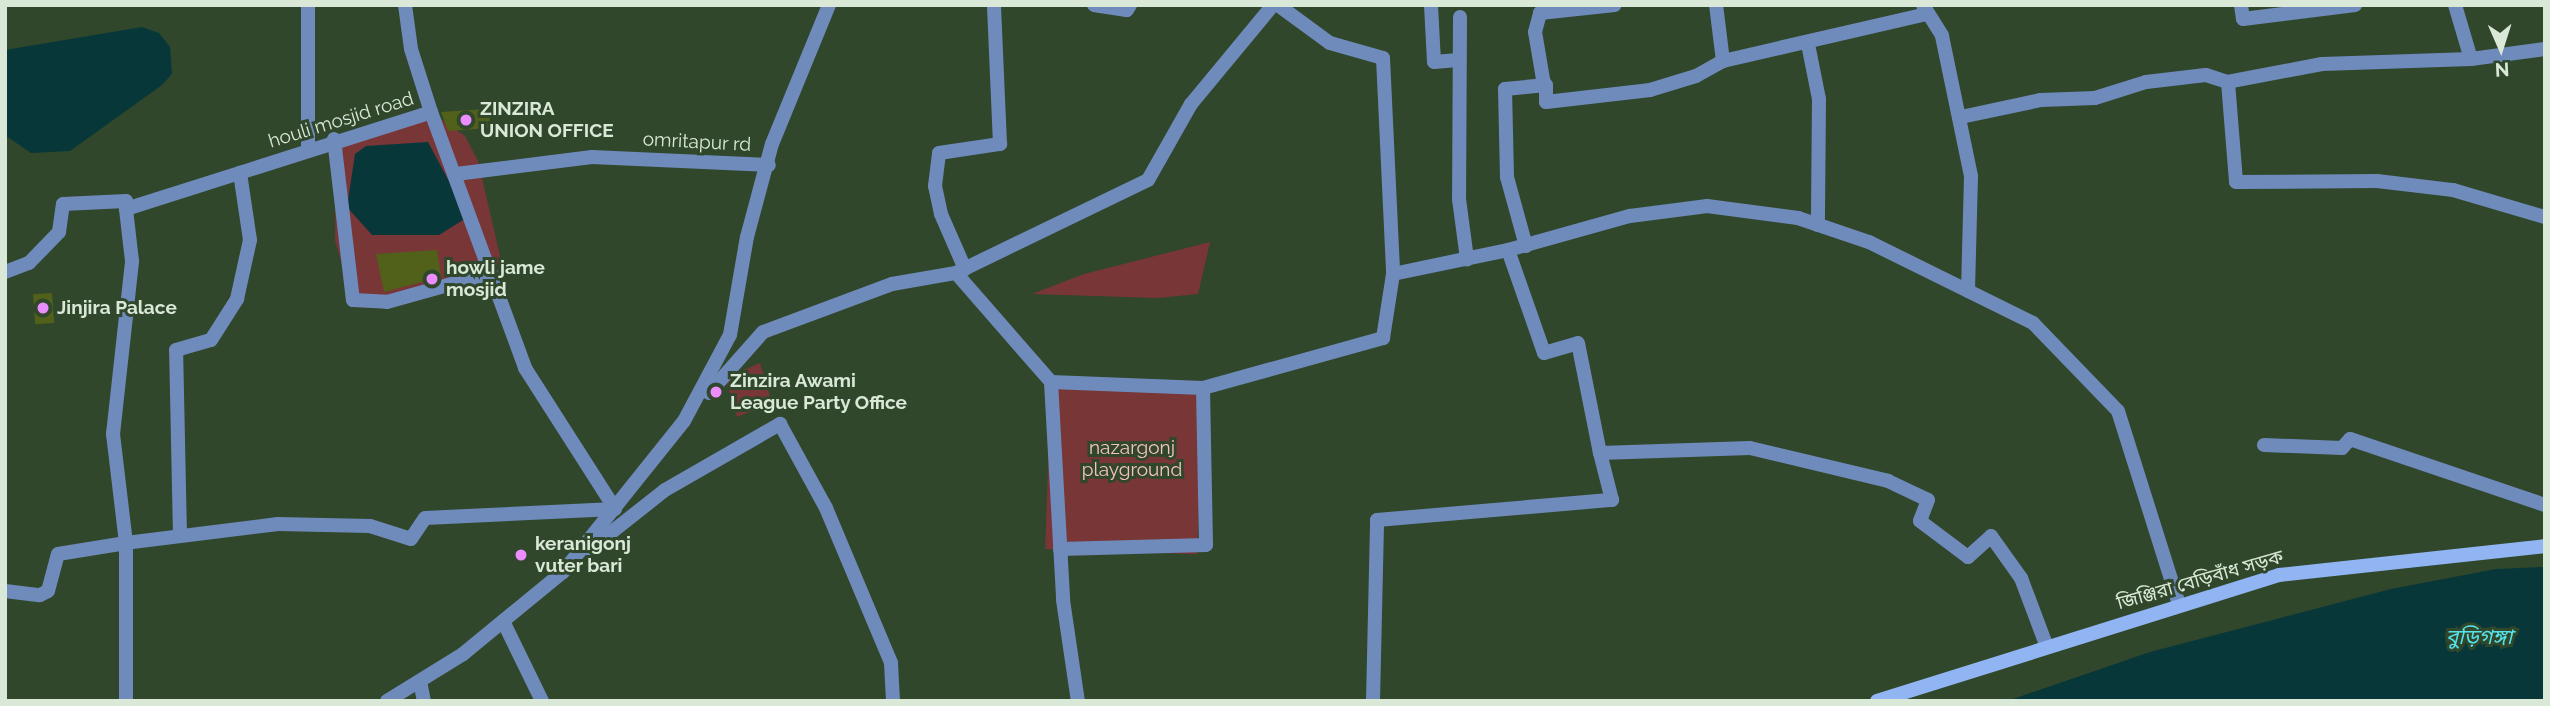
<!DOCTYPE html>
<html>
<head>
<meta charset="utf-8">
<style>
  body { margin:0 }
  #map { position:relative; width:2550px; height:706px; overflow:hidden; background:#30472c; font-family:Raleway,"Noto Sans Bengali",sans-serif }
  div>[style] { position:absolute }
  .green>* { inset:0; background:#793637; transform-origin:0 0 }
  .water>* { inset:0; background:#08373a }
  .building>* { inset:0; background:#51611a; transform-origin:0 0 }
  .street>* { height:14px; margin:-7px; padding:0 7px; transform-origin:7px; border-radius:7px; background:#6f8bbc }
  .secondary>* { height:14px; margin:-7px; padding:0 7px; transform-origin:7px; border-radius:7px; background:#91b5f3 }
  .dots>* { width:19px; height:19px; translate:-50% -50%; box-sizing:border-box; border:4px solid #30472c; border-radius:50% }
  span { translate:-50% -50%; white-space:nowrap; text-align:center; line-height:1.15; -webkit-text-stroke:6px #30472c; paint-order:stroke }
  .poi-label { font-size:19px; color:#dae8d7; font-weight:700 }
  .left { translate:0 -50%; text-align:left }
  .street-label { font-size:19px; color:#dae8d7 }
  .park-label { font-size:19px; color:#f6c2c0 }
  .water-label { font-size:21px; color:#55e2ec; font-style:italic }
  .frame { position:absolute; inset:0; border:7px solid #dae8d7; pointer-events:none }
  .north { position:absolute; left:2466px; top:14px; width:70px; height:70px; -webkit-text-stroke:5px #30472c; paint-order:stroke; rotate:177deg; font-size:19px; font-weight:700; line-height:28px; text-align:center; color:#dae8d7 }
  .north::after { content:''; display:block; margin:auto; width:24px; height:32px; background:#dae8d7; clip-path:polygon(50% 0,100% 100%,50% 72%,0 100%) }
</style>
</head>
<body>
<div id="map">
  <div class="green">
    <div style="clip-path:polygon(431px 112px,465px 136px,478px 161px,501px 260px,491px 273px,455px 290px,371px 299px,350px 292px,335px 240px,336px 155px,344px 141px)"></div>
    <div style="clip-path:polygon(1210px 242px,1198px 294px,1158px 298px,1032px 294px,1084px 274px)"></div>
    <div style="clip-path:polygon(760px 363px,772px 403px,737px 417px,725px 378px)"></div>
    <div style="left:1051px;top:382px;width:152px;height:167px;rotate:2deg"></div>
  </div>
  <div class="water">
    <div style="clip-path:polygon(142px 27px,159px 33px,170px 47px,172px 74px,162px 85px,70px 151px,31px 153px,6px 136px,5px 50px)"></div>
    <div style="clip-path:polygon(428px 142px,468px 217px,439px 235px,372px 235px,347px 207px,355px 154px,366px 146px)"></div>
    <div style="clip-path:polygon(2545px 567px,2545px 701px,2007px 701px,2150px 652px,2391px 589px,2496px 569px)"></div>
  </div>
  <div class="building">
    <div style="clip-path:polygon(489px 109px,490px 128px,448px 131px,441px 112px)"></div>
    <div style="clip-path:polygon(437px 250px,441px 277px,384px 292px,376px 254px)"></div>
    <div style="left:52px;top:293px;width:30px;height:19px;rotate:86deg"></div>
  </div>
  <div class="street">
    <div style="left:308px;top:5px;width:143px;rotate:90deg"></div>
    <div style="left:405px;top:5px;width:44px;rotate:82.2deg"></div>
    <div style="left:411px;top:49px;width:66px;rotate:72.4deg"></div>
    <div style="left:1094px;top:5px;width:33px;rotate:9deg"></div>
    <div style="left:1127px;top:10px;width:6px;rotate:-59deg"></div>
    <div style="left:1273px;top:5px;width:129px;rotate:129.6deg"></div>
    <div style="left:1191px;top:104px;width:87px;rotate:119.5deg"></div>
    <div style="left:1148px;top:180px;width:213px;rotate:154.2deg"></div>
    <div style="left:956px;top:273px;width:145px;rotate:48.9deg"></div>
    <div style="left:1051px;top:382px;width:152px;rotate:2.3deg"></div>
    <div style="left:1203px;top:388px;width:187px;rotate:-15.5deg"></div>
    <div style="left:1383px;top:338px;width:65px;rotate:-81.1deg"></div>
    <div style="left:1393px;top:274px;width:117px;rotate:-11.8deg"></div>
    <div style="left:1508px;top:250px;width:127px;rotate:-15.6deg"></div>
    <div style="left:1630px;top:216px;width:78px;rotate:-7.4deg"></div>
    <div style="left:1707px;top:206px;width:92px;rotate:7.5deg"></div>
    <div style="left:1798px;top:218px;width:75px;rotate:18.7deg"></div>
    <div style="left:1869px;top:242px;width:183px;rotate:26.3deg"></div>
    <div style="left:2033px;top:323px;width:122px;rotate:46deg"></div>
    <div style="left:2118px;top:411px;width:203px;rotate:72.5deg"></div>
    <div style="left:1278px;top:5px;width:64px;rotate:36.2deg"></div>
    <div style="left:1330px;top:43px;width:55px;rotate:15.8deg"></div>
    <div style="left:1383px;top:58px;width:216px;rotate:87.3deg"></div>
    <div style="left:1431px;top:5px;width:57px;rotate:87deg"></div>
    <div style="left:1434px;top:62px;width:24px;rotate:-5deg"></div>
    <div style="left:1923px;top:5px;width:36px;rotate:58deg"></div>
    <div style="left:1942px;top:36px;width:143px;rotate:78.3deg"></div>
    <div style="left:1971px;top:176px;width:115px;rotate:91.5deg"></div>
    <div style="left:2241px;top:5px;width:14px;rotate:82deg"></div>
    <div style="left:2243px;top:19px;width:113px;rotate:-7.1deg"></div>
    <div style="left:2455px;top:5px;width:56px;rotate:73.5deg"></div>
    <div style="left:2471px;top:59px;width:149px;rotate:178.1deg"></div>
    <div style="left:2322px;top:64px;width:96px;rotate:169.2deg"></div>
    <div style="left:2228px;top:82px;width:100px;rotate:85.4deg"></div>
    <div style="left:2236px;top:182px;width:141px;rotate:-0.4deg"></div>
    <div style="left:2377px;top:181px;width:77px;rotate:6.8deg"></div>
    <div style="left:2453px;top:190px;width:96px;rotate:16.4deg"></div>
    <div style="left:1460px;top:17px;width:182px;rotate:90.3deg"></div>
    <div style="left:1459px;top:199px;width:61px;rotate:82.4deg"></div>
    <div style="left:1808px;top:44px;width:56px;rotate:78.7deg"></div>
    <div style="left:1819px;top:99px;width:126px;rotate:90.5deg"></div>
    <div style="left:2471px;top:59px;width:75px;rotate:-7.7deg"></div>
    <div style="left:1723px;top:61px;width:208px;rotate:-13deg"></div>
    <div style="left:1544px;top:85px;width:54px;rotate:-99.6deg"></div>
    <div style="left:1535px;top:32px;width:20px;rotate:-75deg"></div>
    <div style="left:1540px;top:13px;width:75px;rotate:-6.1deg"></div>
    <div style="left:431px;top:112px;width:273px;rotate:69.8deg"></div>
    <div style="left:525px;top:368px;width:167px;rotate:57.4deg"></div>
    <div style="left:615px;top:509px;width:190px;rotate:177.3deg"></div>
    <div style="left:425px;top:518px;width:25px;rotate:124deg"></div>
    <div style="left:411px;top:539px;width:43px;rotate:-162.4deg"></div>
    <div style="left:370px;top:526px;width:92px;rotate:-178.8deg"></div>
    <div style="left:278px;top:524px;width:153px;rotate:172.9deg"></div>
    <div style="left:126px;top:543px;width:110px;rotate:-96.8deg"></div>
    <div style="left:113px;top:434px;width:174px;rotate:-83.7deg"></div>
    <div style="left:132px;top:261px;width:52px;rotate:-96.6deg"></div>
    <div style="left:126px;top:209px;width:320px;rotate:-17.6deg"></div>
    <div style="left:1961px;top:117px;width:82px;rotate:-12deg"></div>
    <div style="left:2041px;top:100px;width:54px;rotate:-2.1deg"></div>
    <div style="left:2095px;top:98px;width:53px;rotate:-17.4deg"></div>
    <div style="left:2146px;top:82px;width:60px;rotate:-6.7deg"></div>
    <div style="left:2206px;top:75px;width:23px;rotate:18deg"></div>
    <div style="left:334px;top:139px;width:162px;rotate:83.3deg"></div>
    <div style="left:353px;top:300px;width:34px;rotate:3deg"></div>
    <div style="left:387px;top:302px;width:108px;rotate:-15.6deg"></div>
    <div style="left:456px;top:174px;width:137px;rotate:-7.1deg"></div>
    <div style="left:592px;top:157px;width:177px;rotate:2.6deg"></div>
    <div style="left:1526px;top:246px;width:72px;rotate:-105.4deg"></div>
    <div style="left:1507px;top:177px;width:88px;rotate:-91.3deg"></div>
    <div style="left:1505px;top:89px;width:41px;rotate:-5.6deg"></div>
    <div style="left:1546px;top:85px;width:17px;rotate:90deg"></div>
    <div style="left:1546px;top:102px;width:105px;rotate:-6.6deg"></div>
    <div style="left:1650px;top:90px;width:48px;rotate:-16.9deg"></div>
    <div style="left:1696px;top:76px;width:31px;rotate:-29deg"></div>
    <div style="left:1723px;top:61px;width:56px;rotate:-97.1deg"></div>
    <div style="left:1508px;top:250px;width:109px;rotate:70.7deg"></div>
    <div style="left:1544px;top:353px;width:35px;rotate:-16deg"></div>
    <div style="left:1578px;top:343px;width:112px;rotate:78.7deg"></div>
    <div style="left:965px;top:269px;width:60px;rotate:-113.6deg"></div>
    <div style="left:941px;top:214px;width:29px;rotate:-102deg"></div>
    <div style="left:935px;top:186px;width:33px;rotate:-83deg"></div>
    <div style="left:939px;top:153px;width:62px;rotate:-8.4deg"></div>
    <div style="left:1000px;top:144px;width:139px;rotate:-92.5deg"></div>
    <div style="left:5px;top:272px;width:26px;rotate:-21deg"></div>
    <div style="left:29px;top:263px;width:43px;rotate:-45.9deg"></div>
    <div style="left:59px;top:232px;width:28px;rotate:-82deg"></div>
    <div style="left:63px;top:204px;width:63px;rotate:-2.7deg"></div>
    <div style="left:126px;top:201px;width:8px;rotate:90deg"></div>
    <div style="left:1051px;top:382px;width:218px;rotate:86.8deg"></div>
    <div style="left:1063px;top:600px;width:102px;rotate:81.6deg"></div>
    <div style="left:709px;top:393px;width:81px;rotate:-48.5deg"></div>
    <div style="left:763px;top:332px;width:138px;rotate:-20.4deg"></div>
    <div style="left:892px;top:284px;width:65px;rotate:-9.8deg"></div>
    <div style="left:2264px;top:445px;width:78px;rotate:2.2deg"></div>
    <div style="left:2342px;top:448px;width:12px;rotate:-48deg"></div>
    <div style="left:2350px;top:439px;width:206px;rotate:18.7deg"></div>
    <div style="left:180px;top:536px;width:186px;rotate:-91.2deg"></div>
    <div style="left:176px;top:350px;width:36px;rotate:-16deg"></div>
    <div style="left:211px;top:340px;width:49px;rotate:-57.6deg"></div>
    <div style="left:237px;top:299px;width:60px;rotate:-77.6deg"></div>
    <div style="left:250px;top:240px;width:68px;rotate:-98.5deg"></div>
    <div style="left:1060px;top:549px;width:146px;rotate:-1.6deg"></div>
    <div style="left:1206px;top:545px;width:157px;rotate:-91.1deg"></div>
    <div style="left:589px;top:550px;width:97px;rotate:-38.3deg"></div>
    <div style="left:665px;top:490px;width:133px;rotate:-29.9deg"></div>
    <div style="left:780px;top:424px;width:96px;rotate:61.3deg"></div>
    <div style="left:826px;top:508px;width:168px;rotate:67.2deg"></div>
    <div style="left:891px;top:663px;width:38px;rotate:87deg"></div>
    <div style="left:5px;top:591px;width:35px;rotate:7deg"></div>
    <div style="left:40px;top:595px;width:9px;rotate:-27deg"></div>
    <div style="left:48px;top:591px;width:38px;rotate:-75deg"></div>
    <div style="left:58px;top:554px;width:69px;rotate:-9.2deg"></div>
    <div style="left:126px;top:543px;width:158px;rotate:90deg"></div>
    <div style="left:503px;top:621px;width:89px;rotate:64deg"></div>
    <div style="left:420px;top:681px;width:20px;rotate:79deg"></div>
    <div style="left:387px;top:701px;width:89px;rotate:-31.7deg"></div>
    <div style="left:463px;top:654px;width:129px;rotate:-39.4deg"></div>
    <div style="left:563px;top:572px;width:193px;rotate:-51.3deg"></div>
    <div style="left:684px;top:421px;width:98px;rotate:-61.9deg"></div>
    <div style="left:730px;top:335px;width:99px;rotate:-80.2deg"></div>
    <div style="left:747px;top:237px;width:96px;rotate:-75deg"></div>
    <div style="left:772px;top:144px;width:150px;rotate:-67.7deg"></div>
    <div style="left:1373px;top:701px;width:181px;rotate:-88.7deg"></div>
    <div style="left:1377px;top:520px;width:236px;rotate:-4.9deg"></div>
    <div style="left:1612px;top:500px;width:49px;rotate:-104.3deg"></div>
    <div style="left:1600px;top:453px;width:150px;rotate:-1.9deg"></div>
    <div style="left:1750px;top:448px;width:142px;rotate:13.4deg"></div>
    <div style="left:1888px;top:481px;width:44px;rotate:25.4deg"></div>
    <div style="left:1928px;top:500px;width:22px;rotate:111deg"></div>
    <div style="left:1920px;top:521px;width:60px;rotate:36.9deg"></div>
    <div style="left:1968px;top:557px;width:31px;rotate:-42deg"></div>
    <div style="left:1991px;top:536px;width:52px;rotate:54.5deg"></div>
    <div style="left:2021px;top:578px;width:74px;rotate:69.4deg"></div>
  </div>
  <div class="secondary">
    <div style="left:1877px;top:701px;width:421px;rotate:-17.4deg"></div>
    <div style="left:2279px;top:575px;width:268px;rotate:-6.2deg"></div>
  </div>
  <div class="dots">
    <div style="left:466px;top:120px;background:#eb8dfc"></div>
    <div style="left:432px;top:279px;background:#eb8dfc"></div>
    <div style="left:43px;top:308px;background:#eb8dfc"></div>
    <div style="left:716px;top:392px;background:#eb8dfc"></div>
    <div style="left:521px;top:555px;background:#eb8dfc"></div>
  </div>
  <div class="poi-label">
    <span class="left" style="left:480px;top:120px">ZINZIRA<br>UNION OFFICE</span>
    <span class="left" style="left:446px;top:279px">howli jame<br>mosjid</span>
    <span class="left" style="left:57px;top:308px">Jinjira Palace</span>
    <span class="left" style="left:730px;top:392px">Zinzira Awami<br>League Party Office</span>
    <span class="left" style="left:535px;top:555px">keranigonj<br>vuter bari</span>
  </div>
  <div class="street-label">
    <span style="left:341px;top:120px;rotate:-17deg">houli mosjid road</span>
    <span style="left:697px;top:142px;rotate:3deg">omritapur rd</span>
    <span style="left:2200px;top:580px;rotate:-16deg">জিঞ্জিরা বেড়িবাঁধ সড়ক</span>
  </div>
  <div class="park-label">
    <span style="left:1132px;top:459px">nazargonj<br>playground</span>
  </div>
  <div class="water-label">
    <span style="left:2479px;top:637px">বুড়িগঙ্গা</span>
  </div>
  <div class="frame"></div>
  <div class="north">N</div>
</div>
</body>
</html>
